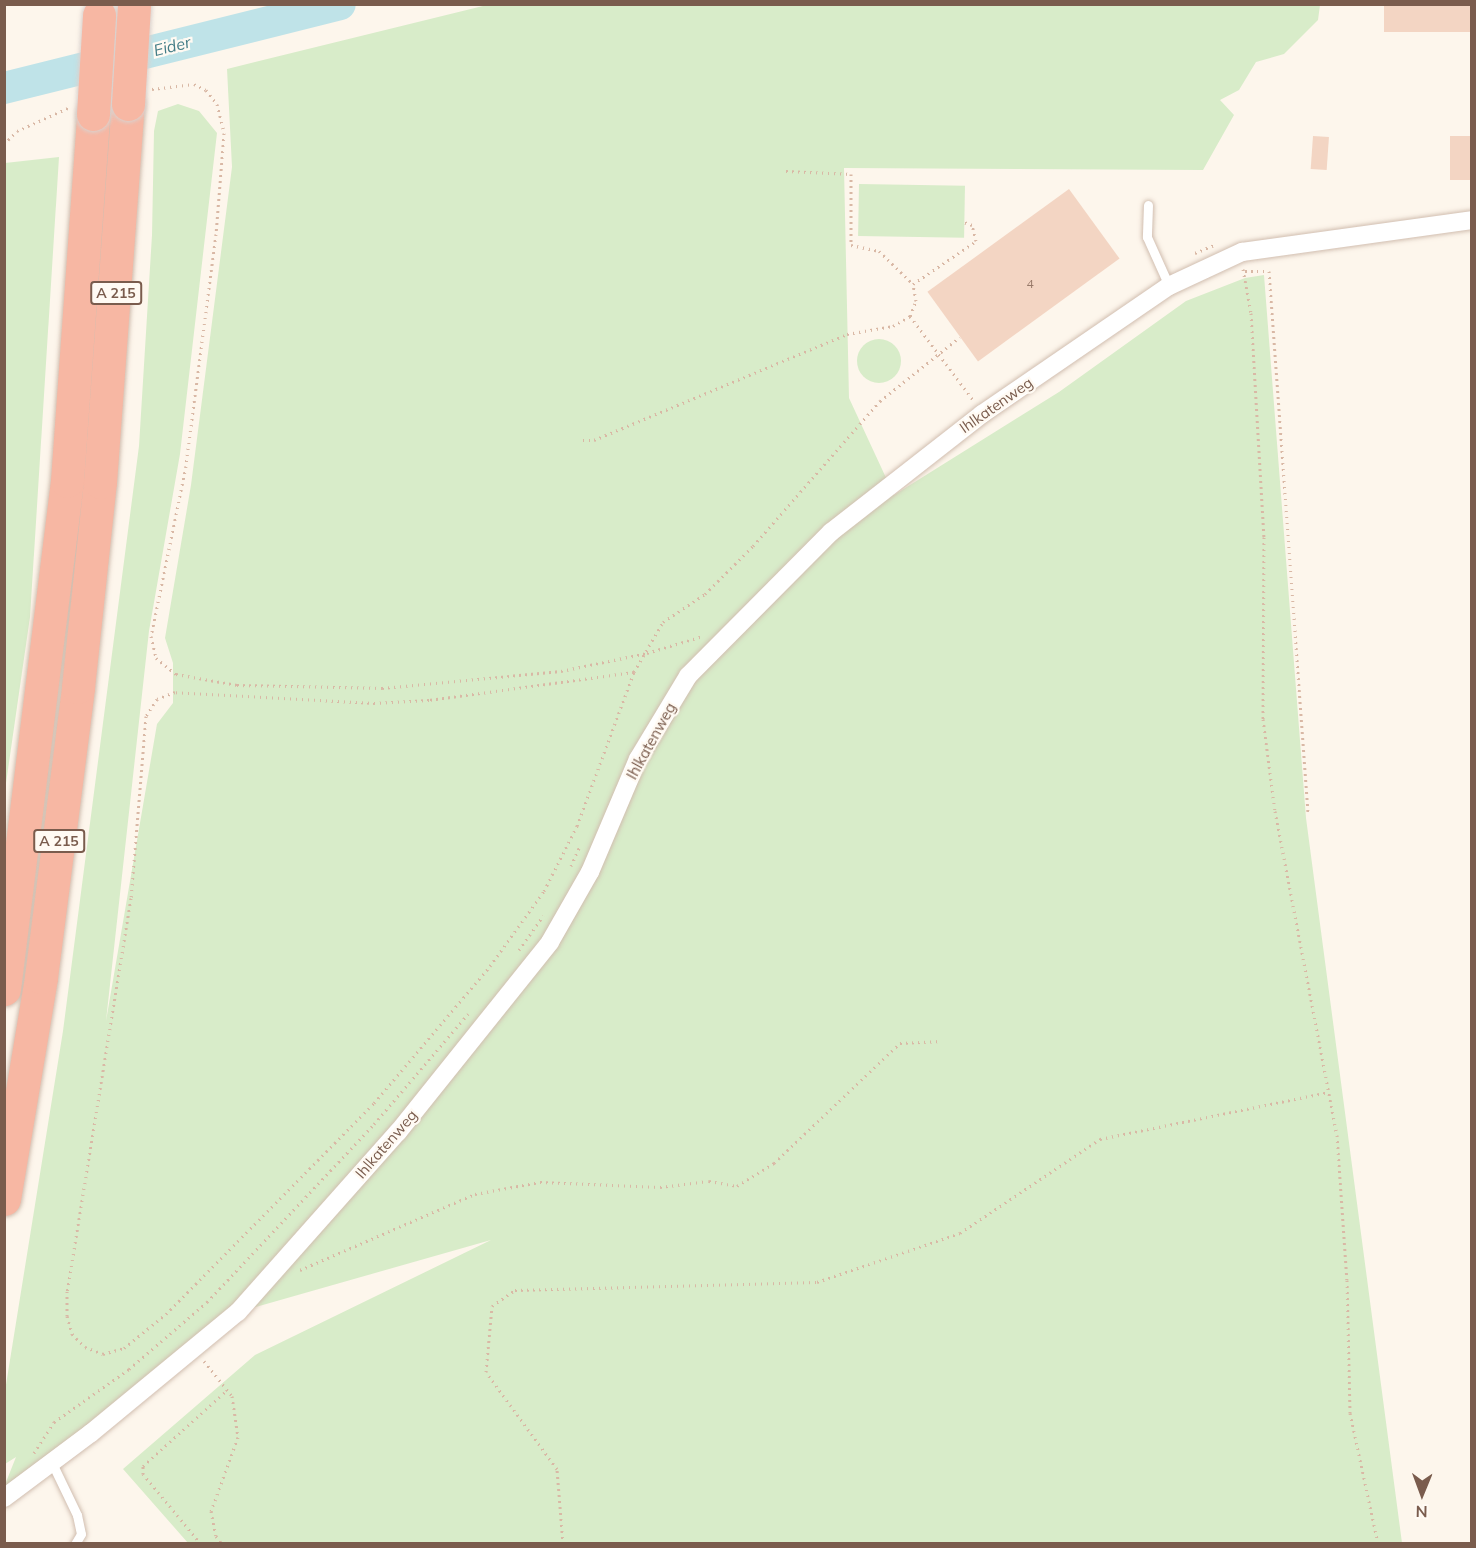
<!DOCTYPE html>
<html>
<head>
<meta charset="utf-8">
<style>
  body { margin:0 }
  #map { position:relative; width:1476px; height:1548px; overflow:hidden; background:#fdf6ec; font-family:Mulish,sans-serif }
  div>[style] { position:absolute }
  .green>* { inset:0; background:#d8ecc9; transform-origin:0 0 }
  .round { border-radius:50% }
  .river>* { height:32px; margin:-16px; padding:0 16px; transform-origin:16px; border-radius:16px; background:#bfe3e8 }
  .building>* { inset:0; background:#f3d5c3; transform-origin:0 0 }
  .path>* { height:3px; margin-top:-1.5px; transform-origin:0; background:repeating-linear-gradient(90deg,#d9b8a5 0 1.5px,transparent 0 6px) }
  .roads { filter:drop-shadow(0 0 2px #d1beb0) drop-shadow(0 0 2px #d1beb0) }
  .service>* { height:9px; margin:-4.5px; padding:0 4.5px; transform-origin:4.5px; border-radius:4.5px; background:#fff }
  .minor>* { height:18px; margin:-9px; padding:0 9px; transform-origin:9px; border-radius:9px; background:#fff }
  .motorway>* { height:33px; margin:-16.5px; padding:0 16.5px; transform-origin:16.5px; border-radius:16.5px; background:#f7b7a3 }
  .bridges { filter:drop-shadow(0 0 2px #dad1cd) drop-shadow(0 0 2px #dad1cd) }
  .motorway-bridge>* { height:33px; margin:-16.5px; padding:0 16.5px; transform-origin:16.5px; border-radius:16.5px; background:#f7b7a3 }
  span { translate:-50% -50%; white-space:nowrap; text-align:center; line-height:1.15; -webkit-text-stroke:4.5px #fffaf3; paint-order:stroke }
  .number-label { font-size:12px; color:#987a6a }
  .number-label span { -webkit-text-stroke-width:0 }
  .shield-label span { padding:2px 4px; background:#fffaf3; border:2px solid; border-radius:4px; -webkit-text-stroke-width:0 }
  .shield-label { font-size:14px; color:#7a5c4d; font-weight:700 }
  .street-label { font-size:15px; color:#7a5c4d }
  .water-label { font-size:16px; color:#437c86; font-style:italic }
  .frame { position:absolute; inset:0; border:6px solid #7a5c4d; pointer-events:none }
  .north { position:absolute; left:1392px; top:1464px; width:60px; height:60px; -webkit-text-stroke:4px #fffaf3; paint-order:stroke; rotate:181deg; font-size:16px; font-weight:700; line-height:24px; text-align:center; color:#7a5c4d }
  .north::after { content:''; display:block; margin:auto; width:21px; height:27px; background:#7a5c4d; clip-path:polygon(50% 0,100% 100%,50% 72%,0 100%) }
</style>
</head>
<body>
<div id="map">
  <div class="green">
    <div style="clip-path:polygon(487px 5px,1320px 5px,1318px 20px,1284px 54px,1256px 62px,1239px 90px,1220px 100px,1234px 115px,1203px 170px,844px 168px,849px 398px,894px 495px,1059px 392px,1186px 301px,1245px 278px,1264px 275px,1306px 818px,1402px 1543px,188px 1543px,123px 1469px,255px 1355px,491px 1240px,238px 1312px,4px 1487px,16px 1457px,5px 1464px,5px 1391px,63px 1031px,139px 446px,152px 235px,154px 131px,158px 111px,178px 104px,199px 111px,217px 133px,180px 454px,149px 631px,106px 1021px,157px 724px,173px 703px,173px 663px,165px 638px,191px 485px,232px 167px,227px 69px)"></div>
    <div style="clip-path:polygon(59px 157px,30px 617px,5px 790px,5px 163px)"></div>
    <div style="left:859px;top:184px;width:106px;height:52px;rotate:1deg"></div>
    <div class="round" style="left:857px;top:339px;width:44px;height:44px"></div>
  </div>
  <div class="river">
    <div style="left:4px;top:88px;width:346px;rotate:-14deg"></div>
  </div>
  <div class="building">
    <div style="left:1384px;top:4px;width:88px;height:28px"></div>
    <div style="left:1313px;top:136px;width:16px;height:33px;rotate:4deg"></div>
    <div style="left:1472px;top:136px;width:44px;height:22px;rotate:90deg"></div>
    <div style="left:1069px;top:189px;width:86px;height:175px;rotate:54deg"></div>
  </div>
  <div class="path">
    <div style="left:152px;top:89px;width:42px;rotate:-6.8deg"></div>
    <div style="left:194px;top:84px;width:13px;rotate:27deg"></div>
    <div style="left:206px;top:90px;width:18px;rotate:52deg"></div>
    <div style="left:217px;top:104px;width:30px;rotate:76deg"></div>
    <div style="left:224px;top:133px;width:101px;rotate:94.5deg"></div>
    <div style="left:216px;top:234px;width:234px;rotate:97.4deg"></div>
    <div style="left:186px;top:466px;width:174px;rotate:101.6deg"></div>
    <div style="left:151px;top:636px;width:23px;rotate:77deg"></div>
    <div style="left:156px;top:658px;width:26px;rotate:39deg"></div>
    <div style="left:176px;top:674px;width:62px;rotate:10.2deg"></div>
    <div style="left:237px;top:685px;width:145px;rotate:1.2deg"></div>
    <div style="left:382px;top:688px;width:180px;rotate:-5.4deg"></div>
    <div style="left:561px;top:671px;width:88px;rotate:-11.8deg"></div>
    <div style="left:647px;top:653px;width:59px;rotate:-16.9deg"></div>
    <div style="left:4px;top:144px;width:18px;rotate:-45deg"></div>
    <div style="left:17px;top:131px;width:58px;rotate:-24.4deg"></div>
    <div style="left:786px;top:171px;width:65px;rotate:2.6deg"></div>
    <div style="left:851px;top:174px;width:71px;rotate:90deg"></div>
    <div style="left:851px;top:245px;width:29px;rotate:12deg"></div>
    <div style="left:879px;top:251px;width:47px;rotate:44.1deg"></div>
    <div style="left:913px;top:284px;width:76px;rotate:-34.3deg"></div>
    <div style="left:976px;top:241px;width:16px;rotate:-104deg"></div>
    <div style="left:972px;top:225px;width:9px;rotate:-159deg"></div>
    <div style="left:1195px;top:253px;width:23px;rotate:-23deg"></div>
    <div style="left:1243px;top:269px;width:45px;rotate:79.7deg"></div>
    <div style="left:1251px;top:313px;width:224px;rotate:86.7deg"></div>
    <div style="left:1264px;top:537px;width:182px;rotate:90.3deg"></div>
    <div style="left:1263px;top:719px;width:93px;rotate:82.6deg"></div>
    <div style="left:1275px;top:811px;width:330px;rotate:79.2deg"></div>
    <div style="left:1337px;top:1135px;width:145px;rotate:86.1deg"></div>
    <div style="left:1347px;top:1280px;width:133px;rotate:88.7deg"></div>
    <div style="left:1350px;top:1413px;width:134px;rotate:77.9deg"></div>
    <div style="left:1245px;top:271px;width:24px"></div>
    <div style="left:1269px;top:271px;width:543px;rotate:85.88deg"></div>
    <div style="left:910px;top:316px;width:105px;rotate:53.1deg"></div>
    <div style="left:583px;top:440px;width:11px"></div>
    <div style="left:594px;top:440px;width:274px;rotate:-22.7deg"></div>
    <div style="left:847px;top:334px;width:47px;rotate:-9.9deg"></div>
    <div style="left:893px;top:326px;width:20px;rotate:-30deg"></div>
    <div style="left:910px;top:316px;width:16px;rotate:-68deg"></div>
    <div style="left:916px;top:301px;width:17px;rotate:-100deg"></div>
    <div style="left:634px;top:672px;width:207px;rotate:172.2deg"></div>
    <div style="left:429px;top:700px;width:54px;rotate:176.8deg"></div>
    <div style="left:375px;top:703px;width:200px;rotate:-176.9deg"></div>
    <div style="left:175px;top:692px;width:19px;rotate:159deg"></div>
    <div style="left:157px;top:699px;width:20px;rotate:123deg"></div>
    <div style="left:146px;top:716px;width:183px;rotate:94.7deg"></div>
    <div style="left:131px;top:898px;width:398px;rotate:99.2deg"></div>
    <div style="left:67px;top:1291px;width:25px;rotate:90deg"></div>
    <div style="left:67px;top:1316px;width:19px;rotate:74deg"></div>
    <div style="left:72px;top:1334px;width:18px;rotate:45deg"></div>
    <div style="left:85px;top:1347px;width:19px;rotate:21deg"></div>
    <div style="left:103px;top:1354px;width:22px;rotate:-16deg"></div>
    <div style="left:124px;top:1348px;width:54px;rotate:-39deg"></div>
    <div style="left:166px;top:1314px;width:296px;rotate:-45.4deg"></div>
    <div style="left:374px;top:1103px;width:180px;rotate:-49.7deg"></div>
    <div style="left:490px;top:966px;width:92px;rotate:-54.2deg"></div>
    <div style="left:544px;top:891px;width:73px;rotate:-63.1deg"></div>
    <div style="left:577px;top:826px;width:164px;rotate:-69.7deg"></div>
    <div style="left:634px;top:672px;width:58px;rotate:-59.9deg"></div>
    <div style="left:663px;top:622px;width:50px;rotate:-33.7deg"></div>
    <div style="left:705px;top:594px;width:68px;rotate:-45deg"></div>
    <div style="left:753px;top:546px;width:193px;rotate:-48.8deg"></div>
    <div style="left:880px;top:401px;width:102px;rotate:-38.7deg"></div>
    <div style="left:571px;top:866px;width:20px;rotate:-66deg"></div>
    <div style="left:519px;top:950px;width:42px;rotate:-54.8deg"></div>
    <div style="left:300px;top:1270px;width:191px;rotate:-23.5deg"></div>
    <div style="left:475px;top:1194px;width:66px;rotate:-10.5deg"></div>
    <div style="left:540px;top:1182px;width:120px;rotate:2.4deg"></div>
    <div style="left:660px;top:1187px;width:49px;rotate:-7deg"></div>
    <div style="left:709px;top:1181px;width:28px;rotate:10deg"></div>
    <div style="left:737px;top:1186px;width:44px;rotate:-31.9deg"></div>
    <div style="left:774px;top:1163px;width:174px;rotate:-43.6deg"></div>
    <div style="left:900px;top:1043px;width:41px;rotate:-2.8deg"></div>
    <div style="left:204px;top:1361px;width:45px;rotate:51.3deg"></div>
    <div style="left:232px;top:1396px;width:41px;rotate:81.7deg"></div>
    <div style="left:238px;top:1437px;width:79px;rotate:110deg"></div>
    <div style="left:211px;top:1511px;width:25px;rotate:79deg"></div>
    <div style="left:216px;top:1536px;width:10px;rotate:53deg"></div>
    <div style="left:34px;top:1453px;width:37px;rotate:-57deg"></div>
    <div style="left:54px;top:1422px;width:92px;rotate:-35.2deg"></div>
    <div style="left:129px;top:1369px;width:103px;rotate:-40.7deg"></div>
    <div style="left:207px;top:1302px;width:244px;rotate:-46.8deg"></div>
    <div style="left:374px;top:1124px;width:145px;rotate:-49.5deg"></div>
    <div style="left:201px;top:1544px;width:91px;rotate:-129.6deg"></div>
    <div style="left:143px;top:1474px;width:8px;rotate:-90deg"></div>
    <div style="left:143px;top:1466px;width:113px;rotate:-42.1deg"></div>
    <div style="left:563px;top:1544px;width:75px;rotate:-94.6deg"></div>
    <div style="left:557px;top:1469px;width:120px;rotate:-126.2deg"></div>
    <div style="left:486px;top:1372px;width:66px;rotate:-84.8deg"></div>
    <div style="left:492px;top:1306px;width:28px;rotate:-35deg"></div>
    <div style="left:515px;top:1290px;width:302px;rotate:-1.5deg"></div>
    <div style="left:817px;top:1282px;width:151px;rotate:-18.9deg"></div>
    <div style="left:960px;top:1233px;width:169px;rotate:-33.9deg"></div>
    <div style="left:1100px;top:1139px;width:233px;rotate:-11.6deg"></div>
  </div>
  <div class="roads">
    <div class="service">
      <div style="left:1148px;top:205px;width:32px;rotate:92deg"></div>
      <div style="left:1147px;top:237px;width:54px;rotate:65.8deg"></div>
      <div style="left:52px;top:1463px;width:58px;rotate:64.3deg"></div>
      <div style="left:77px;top:1515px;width:19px;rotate:78deg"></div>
      <div style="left:81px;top:1534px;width:12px;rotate:121deg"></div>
    </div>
    <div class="minor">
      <div style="left:4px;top:1498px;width:109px;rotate:-36.8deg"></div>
      <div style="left:91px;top:1433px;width:190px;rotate:-39.5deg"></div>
      <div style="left:238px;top:1312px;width:241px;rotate:-48.4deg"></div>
      <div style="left:398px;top:1132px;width:243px;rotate:-51.3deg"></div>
      <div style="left:550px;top:942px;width:81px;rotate:-60.3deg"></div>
      <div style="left:590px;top:872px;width:123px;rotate:-67deg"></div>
      <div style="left:638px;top:759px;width:97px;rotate:-58.9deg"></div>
      <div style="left:688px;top:676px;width:203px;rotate:-45.2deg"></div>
      <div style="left:831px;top:532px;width:192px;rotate:-38deg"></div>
      <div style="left:982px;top:414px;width:227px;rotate:-34.4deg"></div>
      <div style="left:1169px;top:286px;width:81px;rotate:-25deg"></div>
      <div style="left:1242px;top:252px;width:232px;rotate:-7.9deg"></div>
    </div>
    <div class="motorway">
      <div style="left:4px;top:989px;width:512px;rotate:-82.93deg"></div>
      <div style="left:67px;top:481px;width:368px;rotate:-85.9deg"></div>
      <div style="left:4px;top:1199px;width:225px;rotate:-80.5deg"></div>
      <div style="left:41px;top:977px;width:292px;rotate:-82.7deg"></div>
      <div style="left:78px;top:687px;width:206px;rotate:-83.9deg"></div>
      <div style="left:100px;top:482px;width:379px;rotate:-85.8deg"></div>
    </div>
  </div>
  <div class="bridges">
    <div class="motorway-bridge">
      <div style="left:128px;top:104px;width:99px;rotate:-86.5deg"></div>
      <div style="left:93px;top:114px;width:99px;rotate:-86.5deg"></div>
    </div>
  </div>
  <div class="number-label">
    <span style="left:1030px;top:284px">4</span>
  </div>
  <div class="shield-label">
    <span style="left:116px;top:293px">A 215</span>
    <span style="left:59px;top:841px">A 215</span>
  </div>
  <div class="street-label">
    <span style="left:996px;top:405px;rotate:-35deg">Ihlkatenweg</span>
    <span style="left:651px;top:741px;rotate:-61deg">Ihlkatenweg</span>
    <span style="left:386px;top:1144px;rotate:-49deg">Ihlkatenweg</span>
  </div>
  <div class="water-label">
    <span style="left:172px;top:46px;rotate:-14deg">Eider</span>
  </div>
  <div class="frame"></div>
  <div class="north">N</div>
</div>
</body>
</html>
